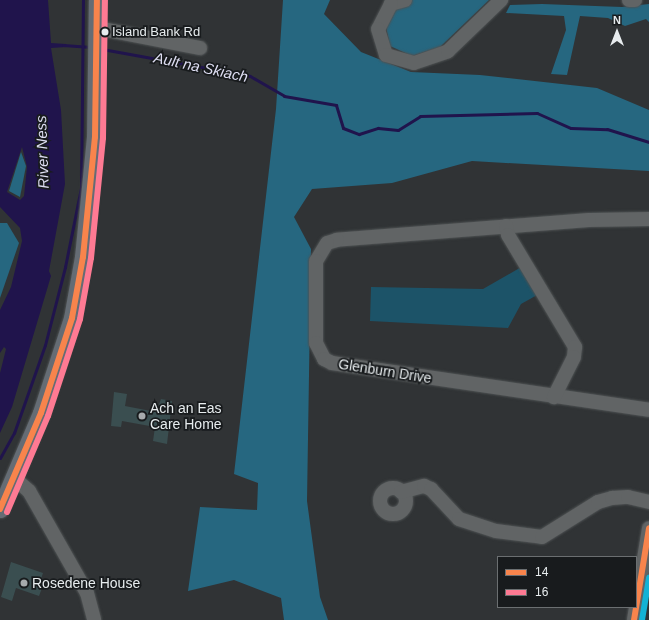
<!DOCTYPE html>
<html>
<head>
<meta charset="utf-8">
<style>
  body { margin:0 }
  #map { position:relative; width:649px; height:620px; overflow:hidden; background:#303335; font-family:Arial,sans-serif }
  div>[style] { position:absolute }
  .green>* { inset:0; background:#1c5368 }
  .forest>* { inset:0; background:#266780 }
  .water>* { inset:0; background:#20144c }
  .stream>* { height:3px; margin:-1.5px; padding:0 1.5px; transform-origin:1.5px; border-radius:1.5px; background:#20144c }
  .building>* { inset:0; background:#3a4e50 }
  .roads { filter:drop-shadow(0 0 1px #4e5253) drop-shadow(0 0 1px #4e5253) }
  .minor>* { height:14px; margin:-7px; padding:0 7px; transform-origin:7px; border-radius:7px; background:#616465 }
  .minor>.ring { margin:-7px; padding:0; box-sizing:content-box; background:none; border:14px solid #616465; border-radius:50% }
  .major>* { height:17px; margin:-8.5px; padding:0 8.5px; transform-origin:8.5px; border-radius:8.5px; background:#656c74 }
  .bus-1>* { height:6px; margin:-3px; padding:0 3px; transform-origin:3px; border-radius:3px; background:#f8844c }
  .bus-2>* { height:6px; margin:-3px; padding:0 3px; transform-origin:3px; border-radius:3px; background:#fe7a93 }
  .bus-3>* { height:6px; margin:-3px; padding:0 3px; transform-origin:3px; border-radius:3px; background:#13b2d5 }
  .dots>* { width:11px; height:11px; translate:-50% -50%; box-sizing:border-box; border:2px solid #181b1d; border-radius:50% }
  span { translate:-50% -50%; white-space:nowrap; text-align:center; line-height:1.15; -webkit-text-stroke:3.5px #181b1d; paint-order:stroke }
  .bus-label { font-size:13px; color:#e7ecee }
  .left { translate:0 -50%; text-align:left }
  .street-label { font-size:14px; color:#e7ecee }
  .poi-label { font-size:14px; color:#e7ecee }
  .water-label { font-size:15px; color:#ddddf1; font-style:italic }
  .legend { position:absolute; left:497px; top:556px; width:140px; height:52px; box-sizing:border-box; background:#181b1d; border:1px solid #6b6f71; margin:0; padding:5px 7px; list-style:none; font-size:12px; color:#e7ecee }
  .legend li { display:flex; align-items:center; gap:8px; height:20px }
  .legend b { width:20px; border:1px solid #6b6f71 }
  .north { position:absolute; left:597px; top:12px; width:40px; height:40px; -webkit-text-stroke:3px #181b1d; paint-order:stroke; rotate:0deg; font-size:11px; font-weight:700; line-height:16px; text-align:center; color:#e7ecee }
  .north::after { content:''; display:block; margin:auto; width:14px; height:18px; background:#e7ecee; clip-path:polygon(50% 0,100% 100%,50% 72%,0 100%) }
</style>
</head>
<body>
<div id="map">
  <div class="green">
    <div style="clip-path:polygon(523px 266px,539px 294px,521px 304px,508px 328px,370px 321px,371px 287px,483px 289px)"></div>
  </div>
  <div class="forest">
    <div style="clip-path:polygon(283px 0,330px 0,324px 14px,361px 52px,411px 72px,480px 75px,597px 88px,649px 110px,649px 171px,472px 161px,392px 183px,312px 189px,294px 217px,311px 249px,307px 501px,320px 597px,328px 620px,284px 620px,281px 598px,234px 580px,188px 591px,200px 507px,257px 510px,258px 483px,234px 474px,276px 109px)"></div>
    <div style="clip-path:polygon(393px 0,489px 0,440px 47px,412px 56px,390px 46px,386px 27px)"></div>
    <div style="clip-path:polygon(542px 4px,622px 7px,649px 4px,649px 22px,646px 19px,625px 26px,608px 18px,580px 16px,567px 75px,551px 74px,566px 30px,564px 16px,506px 13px,510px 5px)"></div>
    <div style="clip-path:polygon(21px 152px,26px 166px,20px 197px,9px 191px)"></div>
    <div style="clip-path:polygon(0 223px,7px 223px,19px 243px,0 298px)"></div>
  </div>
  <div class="water">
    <div style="clip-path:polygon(evenodd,0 0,48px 0,51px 43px,66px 44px,67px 47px,51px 48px,61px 110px,65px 184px,49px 271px,51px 276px,12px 407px,0 433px,0 373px,6px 349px,4px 347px,0 353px,0 310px,11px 287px,22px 241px,20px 228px,0 207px,0 0,22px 147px,27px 167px,24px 196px,20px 200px,7px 192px,22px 147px)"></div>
  </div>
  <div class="stream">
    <div style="left:63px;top:45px;width:28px;rotate:4deg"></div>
    <div style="left:102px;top:49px;width:150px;rotate:10.3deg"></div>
    <div style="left:250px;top:76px;width:39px;rotate:30deg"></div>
    <div style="left:284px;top:96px;width:53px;rotate:9.8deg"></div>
    <div style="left:336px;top:105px;width:24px;rotate:73deg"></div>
    <div style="left:343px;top:128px;width:17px;rotate:21deg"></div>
    <div style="left:359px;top:134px;width:20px;rotate:-18deg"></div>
    <div style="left:378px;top:128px;width:20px;rotate:6deg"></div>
    <div style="left:398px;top:130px;width:26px;rotate:-32deg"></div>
    <div style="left:420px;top:116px;width:117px;rotate:-1.5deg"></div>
    <div style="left:537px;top:113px;width:37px;rotate:24deg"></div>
    <div style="left:571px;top:128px;width:36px;rotate:2deg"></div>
    <div style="left:607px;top:129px;width:44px;rotate:17.2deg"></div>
    <div style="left:0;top:458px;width:29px;rotate:-61deg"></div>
    <div style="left:14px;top:433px;width:93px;rotate:-70.6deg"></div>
    <div style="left:45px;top:345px;width:81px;rotate:-75.6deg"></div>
    <div style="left:65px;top:267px;width:81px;rotate:-78.6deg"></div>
    <div style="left:81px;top:188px;width:188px;rotate:-89.4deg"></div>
  </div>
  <div class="building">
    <div style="clip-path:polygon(114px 392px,127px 394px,125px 406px,156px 412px,161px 399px,172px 401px,167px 444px,153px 441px,155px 427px,122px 421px,121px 427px,111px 426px)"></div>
    <div style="clip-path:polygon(11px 562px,43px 573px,40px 582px,44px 583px,39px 596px,16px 588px,12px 601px,1px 597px)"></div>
  </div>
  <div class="roads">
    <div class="minor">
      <div style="left:405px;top:0;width:15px;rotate:164deg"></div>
      <div style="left:391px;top:4px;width:28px;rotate:117deg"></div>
      <div style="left:378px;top:29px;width:27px;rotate:73deg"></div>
      <div style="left:386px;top:55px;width:29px;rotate:16deg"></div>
      <div style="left:414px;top:63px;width:36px;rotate:-19deg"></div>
      <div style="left:448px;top:51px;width:74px;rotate:-43.9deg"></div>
      <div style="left:629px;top:0;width:6px"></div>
      <div style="left:97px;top:28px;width:105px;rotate:11deg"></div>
      <div style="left:649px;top:219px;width:60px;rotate:179deg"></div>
      <div style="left:589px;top:220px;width:253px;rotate:175.5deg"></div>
      <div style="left:337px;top:240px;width:10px;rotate:163deg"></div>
      <div style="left:327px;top:243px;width:21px;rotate:121deg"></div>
      <div style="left:316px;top:261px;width:82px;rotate:90deg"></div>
      <div style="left:316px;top:343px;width:18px;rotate:63deg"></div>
      <div style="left:324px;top:359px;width:9px;rotate:27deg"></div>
      <div style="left:332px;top:363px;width:320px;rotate:8.4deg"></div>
      <div style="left:506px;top:226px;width:9px;rotate:77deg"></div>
      <div style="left:508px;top:235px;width:131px;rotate:59.1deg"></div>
      <div style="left:575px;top:347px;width:10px;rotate:96deg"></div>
      <div style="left:574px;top:357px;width:45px;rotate:116.6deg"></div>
      <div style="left:14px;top:478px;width:20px;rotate:41deg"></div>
      <div style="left:29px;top:491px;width:117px;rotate:60.4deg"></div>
      <div style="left:87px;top:593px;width:28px;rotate:75deg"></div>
      <div class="ring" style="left:380px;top:488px;width:12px;height:12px"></div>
      <div style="left:401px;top:492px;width:24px;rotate:-15deg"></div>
      <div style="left:424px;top:486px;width:8px;rotate:23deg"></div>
      <div style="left:431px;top:489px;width:41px;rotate:47deg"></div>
      <div style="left:459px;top:519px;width:39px;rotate:18deg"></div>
      <div style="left:496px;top:531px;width:46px;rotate:7.4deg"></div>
      <div style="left:542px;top:537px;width:66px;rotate:-32deg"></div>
      <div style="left:598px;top:502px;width:15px;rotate:-16deg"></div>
      <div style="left:612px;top:498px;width:16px;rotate:-4deg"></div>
      <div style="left:628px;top:497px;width:22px;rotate:13deg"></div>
      <div style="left:634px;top:620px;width:93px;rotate:-80.7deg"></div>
    </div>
    <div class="major">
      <div style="left:0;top:509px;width:104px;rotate:-66.9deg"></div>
      <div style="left:41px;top:413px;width:100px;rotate:-71.9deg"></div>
      <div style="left:72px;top:318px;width:62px;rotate:-79.8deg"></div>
      <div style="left:83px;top:257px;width:121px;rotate:-84.3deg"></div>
      <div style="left:95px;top:137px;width:137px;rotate:-89.2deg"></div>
    </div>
  </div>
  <div class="bus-1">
    <div style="left:0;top:509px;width:104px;rotate:-66.9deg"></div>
    <div style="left:41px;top:413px;width:100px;rotate:-71.9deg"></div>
    <div style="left:72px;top:318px;width:62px;rotate:-79.8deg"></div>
    <div style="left:83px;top:257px;width:121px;rotate:-84.3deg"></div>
    <div style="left:95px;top:137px;width:137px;rotate:-89.2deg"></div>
    <div style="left:634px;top:620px;width:93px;rotate:-80.7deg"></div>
  </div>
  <div class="bus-2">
    <div style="left:7px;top:512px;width:104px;rotate:-66.9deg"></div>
    <div style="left:48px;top:416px;width:102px;rotate:-71.7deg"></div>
    <div style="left:80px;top:319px;width:62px;rotate:-79.8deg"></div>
    <div style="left:91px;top:258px;width:121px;rotate:-84.3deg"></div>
    <div style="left:103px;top:138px;width:138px;rotate:-89.2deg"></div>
  </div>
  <div class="bus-3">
    <div style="left:642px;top:620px;width:43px;rotate:-80.5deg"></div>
  </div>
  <div class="dots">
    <div style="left:105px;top:32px;background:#e7ecee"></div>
    <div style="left:142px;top:416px;background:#a7abad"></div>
    <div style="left:24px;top:583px;background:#a7abad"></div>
  </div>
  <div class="bus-label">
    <span class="left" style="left:112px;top:32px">Island Bank Rd</span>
  </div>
  <div class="street-label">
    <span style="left:385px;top:371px;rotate:9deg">Glenburn Drive</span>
  </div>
  <div class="poi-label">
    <span class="left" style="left:150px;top:416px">Ach an Eas<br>Care Home</span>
    <span class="left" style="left:32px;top:583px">Rosedene House</span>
  </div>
  <div class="water-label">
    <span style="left:201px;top:67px;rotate:12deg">Ault na Skiach</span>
    <span style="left:42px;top:152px;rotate:-92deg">River Ness</span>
  </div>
  <ul class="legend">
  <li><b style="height:5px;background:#f8844c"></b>14</li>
  <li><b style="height:5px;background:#fe7a93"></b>16</li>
  </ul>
  <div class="north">N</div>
</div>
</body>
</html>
